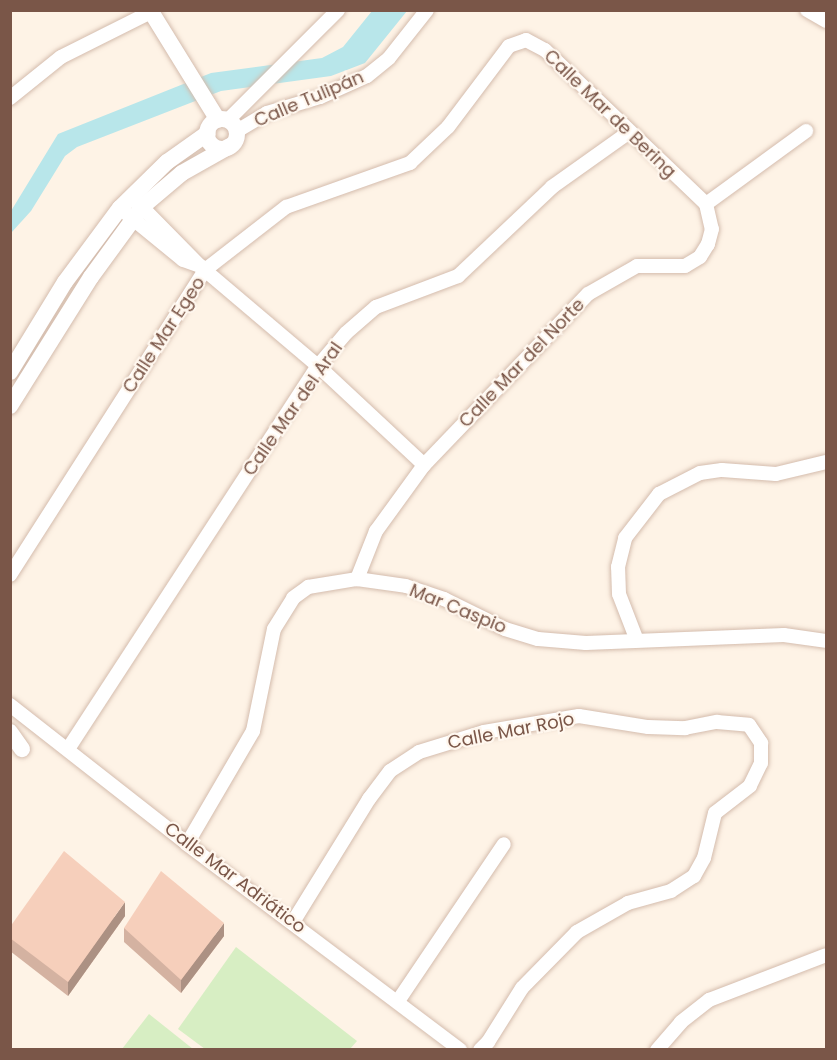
<!DOCTYPE html>
<html>
<head>
<meta charset="utf-8">
<style>
  body { margin:0 }
  #map { position:relative; width:837px; height:1060px; overflow:hidden; background:#fef3e6; font-family:Poppins,sans-serif }
  div>[style] { position:absolute }
  .green>* { inset:0; background:#d7eec3 }
  .water>* { inset:0; background:#b8e6ea }
  .roads { filter:drop-shadow(0 0 2px #d4bcad) drop-shadow(0 0 2px #d4bcad) }
  .minor>* { height:14px; margin:-7px; padding:0 7px; transform-origin:7px; border-radius:7px; background:#fff }
  .tertiary>* { height:16px; margin:-8px; padding:0 8px; transform-origin:8px; border-radius:8px; background:#fff }
  .tertiary>.ring { margin:-8px; padding:0; box-sizing:content-box; background:none; border:16px solid #fff; border-radius:50% }
  .wall>* { inset:0; background:#d4b2a1 }
  .shaded-wall>* { inset:0; background:#ac9183 }
  .building>* { inset:0; background:#f6cfbb }
  span { translate:-50% -50%; white-space:nowrap; text-align:center; line-height:1.15; -webkit-text-stroke:4.5px #fff7ee; paint-order:stroke }
  .street-label { font-size:18px; color:#7a5648 }
  .frame { position:absolute; inset:0; border:12px solid #7a5648; pointer-events:none }
</style>
</head>
<body>
<div id="map">
  <div class="green">
    <div style="clip-path:polygon(236px 947px,357px 1041px,350px 1049px,205px 1049px,178px 1029px)"></div>
    <div style="clip-path:polygon(149px 1014px,193px 1049px,122px 1049px)"></div>
  </div>
  <div class="water">
    <div style="clip-path:polygon(372px 11px,407px 11px,365px 63px,331px 76px,221px 91px,77px 147px,65px 156px,31px 211px,11px 233px,11px 211px,58px 134px,211px 73px,322px 58px,343px 47px)"></div>
  </div>
  <div class="roads">
    <div class="minor">
      <div style="left:807px;top:10px;width:22px;rotate:30deg"></div>
      <div style="left:10px;top:98px;width:65px;rotate:-38.8deg"></div>
      <div style="left:61px;top:57px;width:101px;rotate:-26.6deg"></div>
      <div style="left:228px;top:120px;width:156px;rotate:-45deg"></div>
      <div style="left:237px;top:131px;width:35px;rotate:-31deg"></div>
      <div style="left:267px;top:113px;width:55px;rotate:-16.8deg"></div>
      <div style="left:320px;top:97px;width:51px;rotate:-24.1deg"></div>
      <div style="left:367px;top:76px;width:28px;rotate:-39deg"></div>
      <div style="left:389px;top:58px;width:61px;rotate:-51.6deg"></div>
      <div style="left:136px;top:201px;width:91px;rotate:45.4deg"></div>
      <div style="left:200px;top:266px;width:155px;rotate:40.3deg"></div>
      <div style="left:318px;top:366px;width:145px;rotate:43deg"></div>
      <div style="left:706px;top:204px;width:124px;rotate:-36.1deg"></div>
      <div style="left:127px;top:214px;width:72px;rotate:39.4deg"></div>
      <div style="left:183px;top:260px;width:18px;rotate:19deg"></div>
      <div style="left:10px;top:575px;width:362px;rotate:-57.4deg"></div>
      <div style="left:205px;top:270px;width:103px;rotate:-37.9deg"></div>
      <div style="left:286px;top:207px;width:132px;rotate:-19.5deg"></div>
      <div style="left:410px;top:163px;width:52px;rotate:-43.5deg"></div>
      <div style="left:448px;top:127px;width:101px;rotate:-53deg"></div>
      <div style="left:509px;top:46px;width:18px;rotate:-19deg"></div>
      <div style="left:526px;top:40px;width:21px;rotate:28deg"></div>
      <div style="left:545px;top:50px;width:223px;rotate:43.7deg"></div>
      <div style="left:706px;top:204px;width:26px;rotate:77deg"></div>
      <div style="left:712px;top:229px;width:16px;rotate:105deg"></div>
      <div style="left:708px;top:244px;width:15px;rotate:122deg"></div>
      <div style="left:700px;top:257px;width:17px;rotate:149deg"></div>
      <div style="left:685px;top:266px;width:48px;rotate:180deg"></div>
      <div style="left:637px;top:266px;width:56px;rotate:150.3deg"></div>
      <div style="left:588px;top:294px;width:237px;rotate:133.8deg"></div>
      <div style="left:424px;top:465px;width:82px;rotate:126deg"></div>
      <div style="left:376px;top:531px;width:52px;rotate:111.6deg"></div>
      <div style="left:636px;top:638px;width:47px;rotate:-111.1deg"></div>
      <div style="left:619px;top:594px;width:27px;rotate:-92deg"></div>
      <div style="left:618px;top:567px;width:30px;rotate:-76deg"></div>
      <div style="left:625px;top:538px;width:56px;rotate:-52.3deg"></div>
      <div style="left:659px;top:494px;width:46px;rotate:-27.1deg"></div>
      <div style="left:700px;top:473px;width:22px;rotate:-8deg"></div>
      <div style="left:722px;top:470px;width:54px;rotate:4.2deg"></div>
      <div style="left:776px;top:474px;width:51px;rotate:-13.5deg"></div>
      <div style="left:10px;top:705px;width:225px;rotate:38.1deg"></div>
      <div style="left:187px;top:844px;width:342px;rotate:37deg"></div>
      <div style="left:68px;top:749px;width:457px;rotate:-56.9deg"></div>
      <div style="left:318px;top:366px;width:43px;rotate:-49.7deg"></div>
      <div style="left:346px;top:333px;width:40px;rotate:-41deg"></div>
      <div style="left:376px;top:307px;width:88px;rotate:-20.7deg"></div>
      <div style="left:458px;top:276px;width:129px;rotate:-43.4deg"></div>
      <div style="left:552px;top:187px;width:93px;rotate:-35.4deg"></div>
      <div style="left:187px;top:844px;width:131px;rotate:-59.7deg"></div>
      <div style="left:253px;top:731px;width:104px;rotate:-78.4deg"></div>
      <div style="left:274px;top:629px;width:36px;rotate:-58deg"></div>
      <div style="left:293px;top:598px;width:19px;rotate:-36deg"></div>
      <div style="left:308px;top:587px;width:50px;rotate:-9.3deg"></div>
      <div style="left:357px;top:579px;width:49px;rotate:8.1deg"></div>
      <div style="left:406px;top:586px;width:40px;rotate:18.9deg"></div>
      <div style="left:444px;top:599px;width:68px;rotate:26.2deg"></div>
      <div style="left:505px;top:629px;width:34px;rotate:17deg"></div>
      <div style="left:538px;top:639px;width:48px;rotate:4.8deg"></div>
      <div style="left:586px;top:643px;width:198px;rotate:-2.3deg"></div>
      <div style="left:784px;top:635px;width:42px;rotate:8.1deg"></div>
      <div style="left:293px;top:922px;width:145px;rotate:-58.3deg"></div>
      <div style="left:369px;top:799px;width:35px;rotate:-53deg"></div>
      <div style="left:390px;top:771px;width:35px;rotate:-33deg"></div>
      <div style="left:419px;top:752px;width:68px;rotate:-17.1deg"></div>
      <div style="left:484px;top:732px;width:96px;rotate:-9.6deg"></div>
      <div style="left:579px;top:716px;width:70px;rotate:9.1deg"></div>
      <div style="left:648px;top:727px;width:37px;rotate:2deg"></div>
      <div style="left:685px;top:728px;width:33px;rotate:-11deg"></div>
      <div style="left:717px;top:722px;width:32px;rotate:5deg"></div>
      <div style="left:749px;top:725px;width:22px;rotate:56deg"></div>
      <div style="left:761px;top:743px;width:20px;rotate:90deg"></div>
      <div style="left:761px;top:763px;width:25px;rotate:116deg"></div>
      <div style="left:750px;top:786px;width:44px;rotate:142.4deg"></div>
      <div style="left:715px;top:813px;width:46px;rotate:103.7deg"></div>
      <div style="left:704px;top:858px;width:21px;rotate:119deg"></div>
      <div style="left:694px;top:876px;width:27px;rotate:147deg"></div>
      <div style="left:671px;top:891px;width:45px;rotate:164.4deg"></div>
      <div style="left:628px;top:903px;width:59px;rotate:150.4deg"></div>
      <div style="left:577px;top:932px;width:78px;rotate:134.5deg"></div>
      <div style="left:522px;top:988px;width:64px;rotate:122.2deg"></div>
      <div style="left:488px;top:1042px;width:11px;rotate:135deg"></div>
      <div style="left:398px;top:1001px;width:189px;rotate:-56deg"></div>
      <div style="left:657px;top:1050px;width:37px;rotate:-49deg"></div>
      <div style="left:681px;top:1022px;width:36px;rotate:-38deg"></div>
      <div style="left:709px;top:1000px;width:125px;rotate:-21deg"></div>
    </div>
    <div class="tertiary">
      <div style="left:150px;top:10px;width:129px;rotate:58.3deg"></div>
      <div class="ring" style="left:207px;top:119px;width:14px;height:14px"></div>
      <div style="left:10px;top:372px;width:105px;rotate:-58.6deg"></div>
      <div style="left:65px;top:282px;width:92px;rotate:-53.4deg"></div>
      <div style="left:120px;top:208px;width:66px;rotate:-44.4deg"></div>
      <div style="left:167px;top:162px;width:50px;rotate:-35.3deg"></div>
      <div style="left:10px;top:406px;width:152px;rotate:-57.9deg"></div>
      <div style="left:91px;top:277px;width:87px;rotate:-53.9deg"></div>
      <div style="left:142px;top:207px;width:52px;rotate:-40.4deg"></div>
      <div style="left:182px;top:173px;width:55px;rotate:-29.4deg"></div>
      <div style="left:10px;top:732px;width:21px;rotate:55deg"></div>
    </div>
  </div>
  <div class="wall">
    <div style="clip-path:polygon(125px 916px,68px 996px,10px 951px,10px 927px)"></div>
    <div style="clip-path:polygon(124px 928px,224px 936px,181px 993px,124px 942px)"></div>
  </div>
  <div class="shaded-wall">
    <div style="clip-path:polygon(125px 902px,125px 916px,68px 996px,68px 982px)"></div>
    <div style="clip-path:polygon(224px 923px,224px 936px,181px 993px,181px 980px)"></div>
  </div>
  <div class="building">
    <div style="clip-path:polygon(64px 851px,125px 902px,68px 982px,10px 938px,10px 927px)"></div>
    <div style="clip-path:polygon(161px 871px,224px 923px,181px 980px,124px 928px)"></div>
  </div>
  <div class="street-label">
    <span style="left:309px;top:99px;rotate:-23deg">Calle Tulipán</span>
    <span style="left:610px;top:114px;rotate:44deg">Calle Mar de Bering</span>
    <span style="left:164px;top:335px;rotate:-57deg">Calle Mar Egeo</span>
    <span style="left:522px;top:363px;rotate:-46deg">Calle Mar del Norte</span>
    <span style="left:293px;top:409px;rotate:-55deg">Calle Mar del Aral</span>
    <span style="left:458px;top:609px;rotate:22deg">Mar Caspio</span>
    <span style="left:511px;top:731px;rotate:-11deg">Calle Mar Rojo</span>
    <span style="left:235px;top:878px;rotate:37deg">Calle Mar Adriático</span>
  </div>
  <div class="frame"></div>
</div>
</body>
</html>
